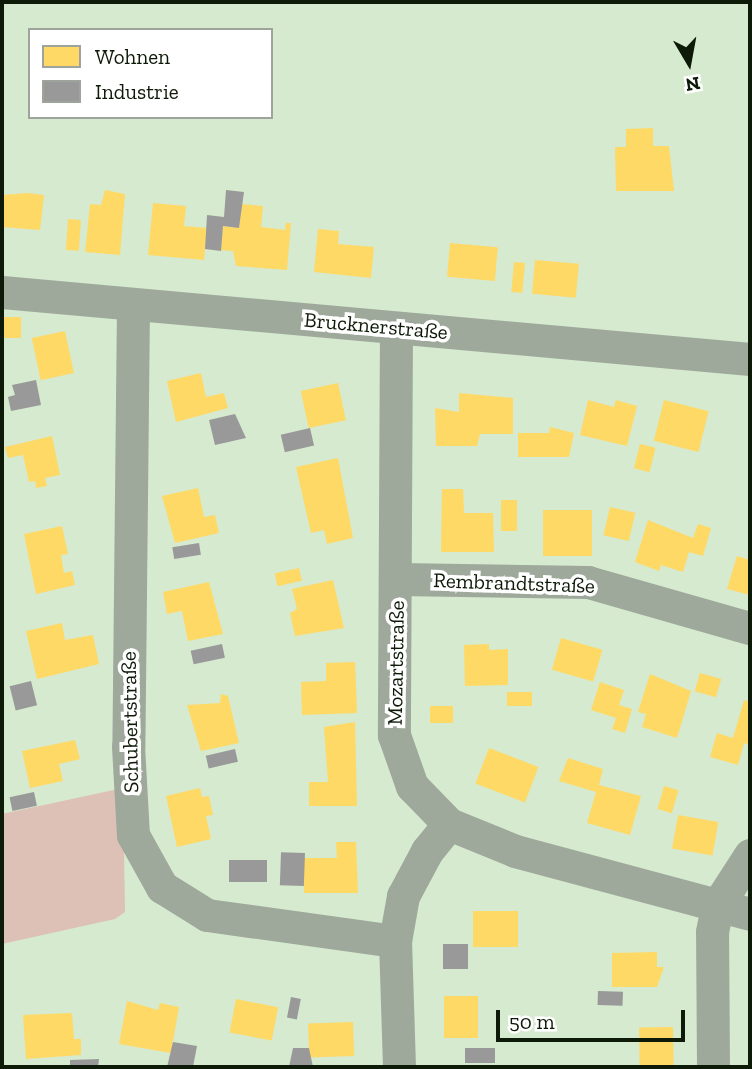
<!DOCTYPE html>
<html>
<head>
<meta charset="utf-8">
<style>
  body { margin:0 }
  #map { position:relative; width:752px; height:1069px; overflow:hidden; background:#d5eacf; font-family:"Zilla Slab",serif }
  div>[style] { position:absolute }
  .green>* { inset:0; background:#dec1b6 }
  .homes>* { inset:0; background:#ffd966; transform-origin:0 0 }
  .industry>* { inset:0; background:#999; transform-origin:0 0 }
  .minor>* { height:33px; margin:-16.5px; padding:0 16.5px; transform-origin:16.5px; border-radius:16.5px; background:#9ea89b }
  span { translate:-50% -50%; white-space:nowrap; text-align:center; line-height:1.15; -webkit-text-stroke:7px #fff; paint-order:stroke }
  .street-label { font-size:21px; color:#0d1a08 }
  .frame { position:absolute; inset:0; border:4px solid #0d1a08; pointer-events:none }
  .legend { position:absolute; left:28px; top:28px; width:245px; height:91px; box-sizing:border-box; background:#fff; border:2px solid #9ea39c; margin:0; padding:9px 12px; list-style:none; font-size:21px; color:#0d1a08 }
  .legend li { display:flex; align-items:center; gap:14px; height:35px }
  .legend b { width:35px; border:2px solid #9ea39c }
  .north { position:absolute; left:654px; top:28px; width:70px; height:70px; -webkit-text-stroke:5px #fff; paint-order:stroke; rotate:170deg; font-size:19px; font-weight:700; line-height:28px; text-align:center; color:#0d1a08 }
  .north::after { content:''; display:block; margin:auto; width:24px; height:32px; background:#0d1a08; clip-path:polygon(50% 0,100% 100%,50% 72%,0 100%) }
  .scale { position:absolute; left:496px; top:1010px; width:189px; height:32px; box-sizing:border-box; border:4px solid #0d1a08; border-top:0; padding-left:9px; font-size:21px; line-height:24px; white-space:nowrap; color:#0d1a08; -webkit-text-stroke:5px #fff; paint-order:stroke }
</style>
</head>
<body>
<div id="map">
  <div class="green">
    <div style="clip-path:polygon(123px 788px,125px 912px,115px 919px,2px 944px,2px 814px)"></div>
  </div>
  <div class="homes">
    <div style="clip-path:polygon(653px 128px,653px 146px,669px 146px,674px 191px,616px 191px,615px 147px,626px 147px,626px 129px)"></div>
    <div style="clip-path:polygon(105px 190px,125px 194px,120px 255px,85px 252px,90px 204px,101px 205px)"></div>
    <div style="clip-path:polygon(28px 193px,44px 195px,40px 230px,2px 227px,2px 195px)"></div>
    <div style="clip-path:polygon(153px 203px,186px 206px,184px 226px,207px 228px,204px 260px,148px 255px)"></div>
    <div style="clip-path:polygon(241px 204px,263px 206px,261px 227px,285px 230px,286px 223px,291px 223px,287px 270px,236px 266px,233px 251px,221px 250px,223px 226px,239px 228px)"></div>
    <div style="left:68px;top:219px;width:13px;height:31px;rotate:4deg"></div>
    <div style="clip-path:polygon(318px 229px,339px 231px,338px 244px,374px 247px,371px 278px,314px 272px)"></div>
    <div style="left:450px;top:243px;width:48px;height:34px;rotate:5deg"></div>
    <div style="left:535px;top:260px;width:44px;height:34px;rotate:5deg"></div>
    <div style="left:514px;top:262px;width:11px;height:30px;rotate:5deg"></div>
    <div style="left:2px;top:317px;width:19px;height:21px"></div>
    <div style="left:65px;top:331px;width:43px;height:34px;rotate:78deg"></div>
    <div style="clip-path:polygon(201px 373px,206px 397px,224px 393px,228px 408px,176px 422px,167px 381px)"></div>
    <div style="left:338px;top:383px;width:38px;height:38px;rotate:78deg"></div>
    <div style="clip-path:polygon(459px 393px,513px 398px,513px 434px,480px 434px,477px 446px,436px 446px,435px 408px,459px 412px)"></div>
    <div style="clip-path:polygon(588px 400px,614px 407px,616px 400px,637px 406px,627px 446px,580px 435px)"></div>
    <div style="left:664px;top:400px;width:46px;height:42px;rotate:14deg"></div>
    <div style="clip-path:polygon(550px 427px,574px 433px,569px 457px,518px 457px,518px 433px,549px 433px)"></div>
    <div style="clip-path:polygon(52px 436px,60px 475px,45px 478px,47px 486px,36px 488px,35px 481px,29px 482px,23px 455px,8px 458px,5px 447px)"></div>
    <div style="left:640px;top:444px;width:16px;height:25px;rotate:14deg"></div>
    <div style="clip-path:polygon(338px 458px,353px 538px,327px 544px,324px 530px,311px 533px,296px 467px)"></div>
    <div style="clip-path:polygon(198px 488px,204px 517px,215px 515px,219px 533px,175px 543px,162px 496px)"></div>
    <div style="clip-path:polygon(442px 489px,463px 489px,464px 513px,493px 513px,494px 552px,441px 552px)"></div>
    <div style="left:501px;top:500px;width:16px;height:31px"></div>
    <div style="left:610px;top:507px;width:26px;height:29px;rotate:13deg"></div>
    <div style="left:543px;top:510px;width:49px;height:46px"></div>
    <div style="clip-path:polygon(648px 520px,693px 538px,698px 524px,711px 528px,703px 556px,689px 552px,683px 572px,661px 565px,659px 571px,635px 562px)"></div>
    <div style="clip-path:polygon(62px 526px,68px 554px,61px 555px,64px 573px,72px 571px,75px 585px,36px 594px,24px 534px)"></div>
    <div style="clip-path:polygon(737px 556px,750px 560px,750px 595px,727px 589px)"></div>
    <div style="left:299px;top:568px;width:13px;height:25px;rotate:77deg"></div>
    <div style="clip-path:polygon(333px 580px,344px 628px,295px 636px,290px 613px,297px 609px,292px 589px)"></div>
    <div style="clip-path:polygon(209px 582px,223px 634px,188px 641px,182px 611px,167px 614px,163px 592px)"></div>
    <div style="clip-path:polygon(62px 623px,65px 640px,93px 635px,99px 664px,37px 679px,26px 631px)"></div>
    <div style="left:561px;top:638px;width:43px;height:33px;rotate:16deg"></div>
    <div style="clip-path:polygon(489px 644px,489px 650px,508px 649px,508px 685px,465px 686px,464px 645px)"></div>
    <div style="clip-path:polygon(355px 662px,357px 713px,302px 715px,301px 682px,326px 681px,326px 663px)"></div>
    <div style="left:700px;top:673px;width:22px;height:19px;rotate:16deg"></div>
    <div style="clip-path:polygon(650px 674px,691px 691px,677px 738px,642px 727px,646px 714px,638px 712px)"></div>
    <div style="clip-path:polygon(600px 682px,624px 690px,619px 705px,632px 709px,625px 733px,612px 729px,616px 718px,591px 710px)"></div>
    <div style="left:532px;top:692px;width:14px;height:25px;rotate:90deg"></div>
    <div style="clip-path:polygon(221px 694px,228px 696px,239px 743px,201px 751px,187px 705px,220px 703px)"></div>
    <div style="clip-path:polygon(744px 700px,750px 702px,750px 745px,744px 743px,738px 765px,710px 757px,717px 733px,733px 738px)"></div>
    <div style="left:453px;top:706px;width:17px;height:23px;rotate:90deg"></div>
    <div style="clip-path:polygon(355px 722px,357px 806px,309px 806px,309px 782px,328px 782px,324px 727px)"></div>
    <div style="clip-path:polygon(75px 740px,80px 759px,59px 764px,63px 781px,30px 788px,22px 751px)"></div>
    <div style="left:489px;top:748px;width:53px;height:38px;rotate:21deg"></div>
    <div style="clip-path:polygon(568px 758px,603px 769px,599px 785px,641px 796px,630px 835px,587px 823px,596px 792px,559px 781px)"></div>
    <div style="left:664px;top:786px;width:15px;height:24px;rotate:16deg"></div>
    <div style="clip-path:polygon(200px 788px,202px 797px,209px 796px,213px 815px,206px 816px,211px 839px,177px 847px,166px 796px)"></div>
    <div style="left:678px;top:815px;width:41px;height:34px;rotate:10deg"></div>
    <div style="clip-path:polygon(336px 842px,356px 842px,358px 893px,304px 893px,304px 858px,337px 858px)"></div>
    <div style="left:473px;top:911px;width:45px;height:36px"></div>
    <div style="clip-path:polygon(657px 952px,657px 967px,664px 967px,657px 987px,612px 987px,612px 953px)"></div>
    <div style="left:444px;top:996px;width:34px;height:42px"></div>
    <div style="left:236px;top:999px;width:43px;height:34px;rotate:11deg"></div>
    <div style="clip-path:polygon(127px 1001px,158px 1010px,160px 1003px,179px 1007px,171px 1053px,119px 1044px)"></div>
    <div style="clip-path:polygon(72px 1013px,74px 1039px,81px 1039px,81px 1055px,26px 1059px,23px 1015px)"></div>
    <div style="left:353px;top:1022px;width:34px;height:45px;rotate:88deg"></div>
    <div style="left:673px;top:1027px;width:40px;height:34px;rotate:89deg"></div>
  </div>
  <div class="industry">
    <div style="clip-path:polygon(226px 190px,244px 192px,239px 228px,223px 226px,221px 251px,205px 249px,207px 215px,224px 217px)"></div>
    <div style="clip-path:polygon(36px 380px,41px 405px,11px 411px,8px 397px,15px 395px,12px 385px)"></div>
    <div style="clip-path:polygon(235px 414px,246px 438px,215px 445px,209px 420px)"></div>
    <div style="left:310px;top:428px;width:18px;height:30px;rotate:77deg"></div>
    <div style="left:199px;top:543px;width:12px;height:27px;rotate:81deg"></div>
    <div style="left:222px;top:644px;width:14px;height:32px;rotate:78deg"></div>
    <div style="left:31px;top:681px;width:25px;height:22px;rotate:76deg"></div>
    <div style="left:235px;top:749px;width:13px;height:30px;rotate:77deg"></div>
    <div style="left:34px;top:792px;width:14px;height:25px;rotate:78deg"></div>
    <div style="left:305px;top:853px;width:33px;height:24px;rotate:92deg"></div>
    <div style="left:267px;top:860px;width:22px;height:38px;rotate:90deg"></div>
    <div style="left:443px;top:944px;width:25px;height:25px"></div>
    <div style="left:598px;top:991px;width:25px;height:14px;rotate:2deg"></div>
    <div style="left:291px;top:997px;width:10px;height:21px;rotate:11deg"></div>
    <div style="clip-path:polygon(173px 1042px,197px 1046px,193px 1067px,167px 1067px)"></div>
    <div style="clip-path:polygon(293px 1048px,309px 1048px,313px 1067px,289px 1067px)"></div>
    <div style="left:465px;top:1048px;width:30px;height:15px"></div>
    <div style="clip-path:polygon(99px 1059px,98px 1067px,70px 1067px,70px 1060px)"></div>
  </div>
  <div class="minor">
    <div style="left:2px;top:292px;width:751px;rotate:5.12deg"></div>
    <div style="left:133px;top:305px;width:441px;rotate:90.6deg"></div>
    <div style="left:128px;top:746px;width:89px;rotate:86.8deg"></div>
    <div style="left:133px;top:835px;width:60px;rotate:60.9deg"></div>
    <div style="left:162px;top:887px;width:53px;rotate:31.9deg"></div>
    <div style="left:207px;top:915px;width:190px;rotate:7.9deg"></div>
    <div style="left:396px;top:328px;width:407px;rotate:90.3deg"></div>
    <div style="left:394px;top:735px;width:54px;rotate:70.6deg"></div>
    <div style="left:412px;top:786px;width:53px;rotate:45.8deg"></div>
    <div style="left:449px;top:824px;width:71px;rotate:22.2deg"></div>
    <div style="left:515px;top:851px;width:243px;rotate:15deg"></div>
    <div style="left:397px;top:579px;width:191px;rotate:0.9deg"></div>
    <div style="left:588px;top:582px;width:168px;rotate:15.9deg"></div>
    <div style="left:399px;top:1067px;width:126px;rotate:-91.8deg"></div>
    <div style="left:395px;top:941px;width:46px;rotate:-79.9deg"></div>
    <div style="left:403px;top:896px;width:51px;rotate:-61.9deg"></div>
    <div style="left:427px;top:851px;width:35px;rotate:-51deg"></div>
    <div style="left:713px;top:1067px;width:135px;rotate:-90.4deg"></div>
    <div style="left:712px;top:932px;width:26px;rotate:-79deg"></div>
    <div style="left:717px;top:906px;width:61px;rotate:-57.1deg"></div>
  </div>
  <div class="street-label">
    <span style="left:376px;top:326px;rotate:5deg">Brucknerstraße</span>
    <span style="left:514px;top:583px;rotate:2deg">Rembrandtstraße</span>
    <span style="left:396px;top:663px;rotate:-89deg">Mozartstraße</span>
    <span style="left:130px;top:722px;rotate:-91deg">Schubertstraße</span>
  </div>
  <div class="frame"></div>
  <ul class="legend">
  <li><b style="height:19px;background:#ffd966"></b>Wohnen</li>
  <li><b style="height:19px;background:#999"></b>Industrie</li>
  </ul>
  <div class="north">N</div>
  <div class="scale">50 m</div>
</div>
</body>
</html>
